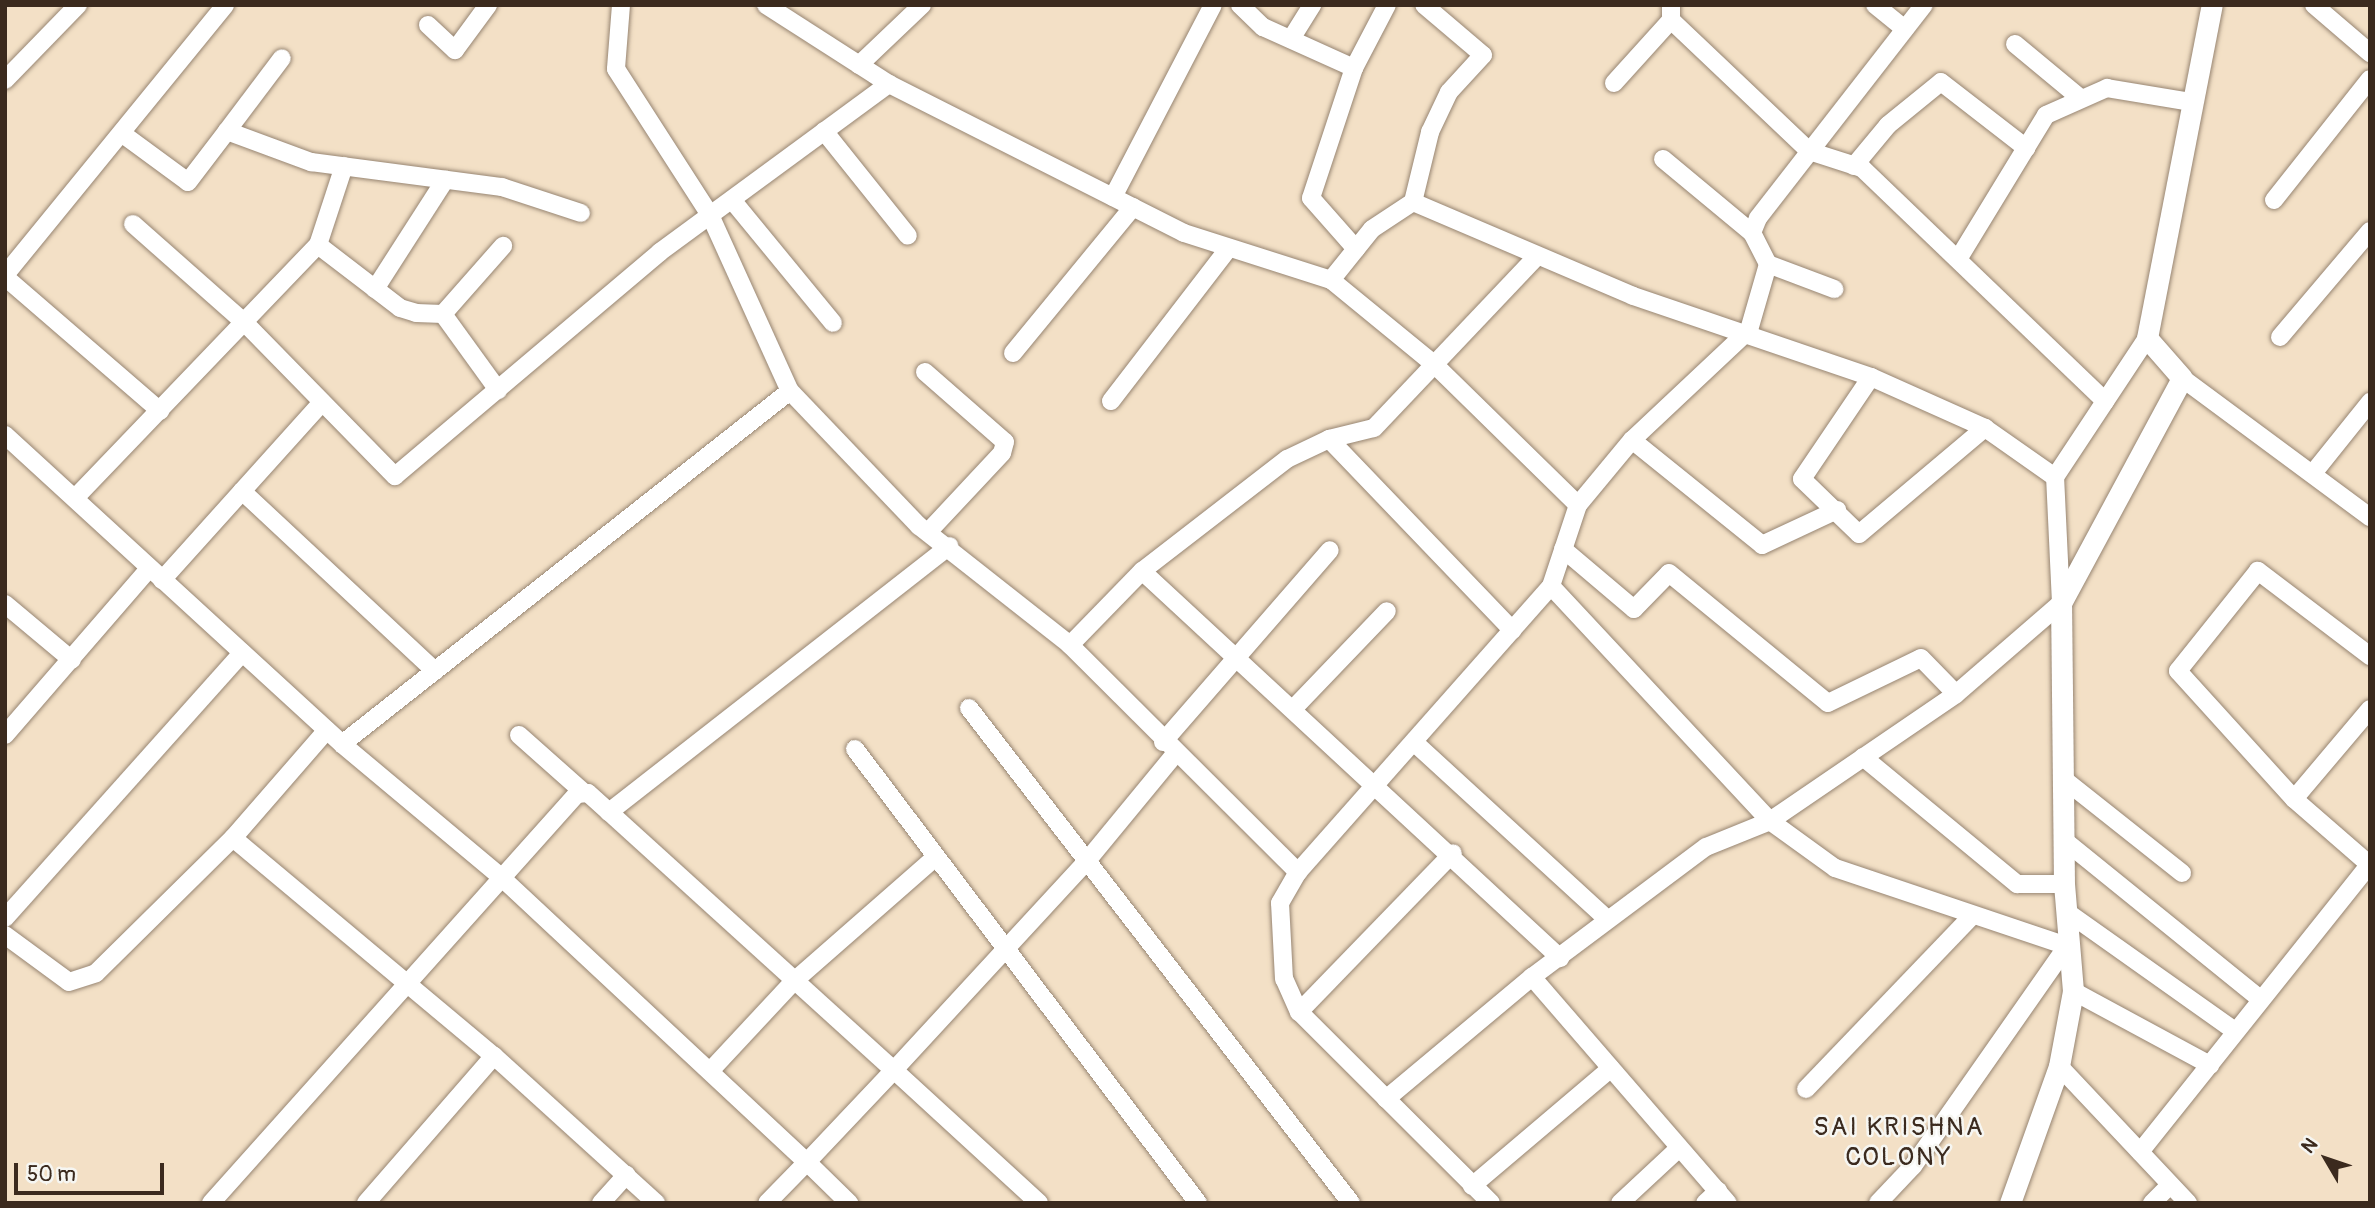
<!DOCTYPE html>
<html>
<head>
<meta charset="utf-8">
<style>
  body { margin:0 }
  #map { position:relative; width:2375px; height:1208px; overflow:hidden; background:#f3e0c6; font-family:Pangolin,sans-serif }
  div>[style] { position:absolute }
  .roads { filter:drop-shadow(0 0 2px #978572) drop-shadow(0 0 2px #978572) }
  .minor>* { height:18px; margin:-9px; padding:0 9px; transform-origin:9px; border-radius:9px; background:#fff }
  .tertiary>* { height:21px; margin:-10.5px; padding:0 10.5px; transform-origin:10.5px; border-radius:10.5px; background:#fff }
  span { translate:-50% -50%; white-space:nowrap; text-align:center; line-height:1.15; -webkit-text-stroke:5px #f6f6f2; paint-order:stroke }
  .neighbourhood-label { font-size:26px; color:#3b2a1e; letter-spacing:2px }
  .frame { position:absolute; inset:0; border:7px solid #3b2a1e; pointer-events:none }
  .north { position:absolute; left:2291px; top:1124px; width:70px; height:70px; -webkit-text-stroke:5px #f6f6f2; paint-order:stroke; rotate:309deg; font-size:19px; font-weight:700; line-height:28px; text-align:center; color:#3b2a1e }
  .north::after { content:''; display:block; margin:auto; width:24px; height:32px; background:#3b2a1e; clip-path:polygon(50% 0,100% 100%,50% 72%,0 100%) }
  .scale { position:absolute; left:14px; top:1163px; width:150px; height:32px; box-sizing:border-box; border:4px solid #3b2a1e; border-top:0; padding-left:9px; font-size:21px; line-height:24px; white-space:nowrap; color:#3b2a1e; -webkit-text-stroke:5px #f6f6f2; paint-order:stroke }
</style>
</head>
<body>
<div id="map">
  <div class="roads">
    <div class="minor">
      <div style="left:621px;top:5px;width:64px;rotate:94.5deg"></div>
      <div style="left:616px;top:69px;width:174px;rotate:57.2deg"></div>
      <div style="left:710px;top:215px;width:193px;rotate:65.6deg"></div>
      <div style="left:790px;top:391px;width:187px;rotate:46.3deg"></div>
      <div style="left:919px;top:526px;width:192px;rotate:38.2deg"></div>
      <div style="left:1070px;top:645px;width:322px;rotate:44.9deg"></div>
      <div style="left:766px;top:5px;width:146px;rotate:32.7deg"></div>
      <div style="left:889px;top:84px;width:330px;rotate:26.8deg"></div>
      <div style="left:1184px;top:233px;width:154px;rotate:17.7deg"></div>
      <div style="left:1240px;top:5px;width:32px;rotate:44deg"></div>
      <div style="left:1263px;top:27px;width:100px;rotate:24.3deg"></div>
      <div style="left:1875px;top:5px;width:38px;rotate:39deg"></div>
      <div style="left:2314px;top:5px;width:74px;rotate:40.6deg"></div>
      <div style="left:1671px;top:20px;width:190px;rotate:43.5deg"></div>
      <div style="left:1809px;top:151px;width:56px;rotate:17.8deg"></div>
      <div style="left:1862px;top:168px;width:337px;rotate:43.8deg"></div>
      <div style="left:428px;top:25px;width:37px;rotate:43deg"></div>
      <div style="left:455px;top:50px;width:56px;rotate:-53.7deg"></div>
      <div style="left:1291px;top:39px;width:40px;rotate:-58deg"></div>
      <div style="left:2015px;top:44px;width:85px;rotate:39.7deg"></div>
      <div style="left:859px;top:65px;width:87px;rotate:-43.6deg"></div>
      <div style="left:5px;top:80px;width:105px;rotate:-45.8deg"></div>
      <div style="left:1614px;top:83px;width:85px;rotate:-47.9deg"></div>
      <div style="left:1671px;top:20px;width:15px;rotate:-90deg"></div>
      <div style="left:227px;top:131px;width:91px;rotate:-53deg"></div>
      <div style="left:824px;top:131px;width:134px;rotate:51.3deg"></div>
      <div style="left:124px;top:135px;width:79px;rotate:36.3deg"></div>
      <div style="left:188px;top:182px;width:64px;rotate:-52.6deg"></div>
      <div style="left:227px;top:131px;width:90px;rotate:20.3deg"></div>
      <div style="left:311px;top:162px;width:193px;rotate:7.5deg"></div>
      <div style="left:502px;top:187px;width:83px;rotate:18.2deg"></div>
      <div style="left:1663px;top:159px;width:116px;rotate:39.7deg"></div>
      <div style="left:1854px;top:166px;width:53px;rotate:-50.3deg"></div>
      <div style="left:1888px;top:125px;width:68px;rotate:-39.1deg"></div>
      <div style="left:1941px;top:82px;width:108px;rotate:37.8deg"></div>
      <div style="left:1113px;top:197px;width:216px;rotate:-62.5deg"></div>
      <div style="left:732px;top:200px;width:159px;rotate:50.6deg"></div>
      <div style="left:2274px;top:200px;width:154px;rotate:-51.6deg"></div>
      <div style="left:1413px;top:202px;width:72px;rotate:-76.3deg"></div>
      <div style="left:1430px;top:132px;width:44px;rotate:-64.6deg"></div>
      <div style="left:1449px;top:92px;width:50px;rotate:-47.4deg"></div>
      <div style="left:1483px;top:55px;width:77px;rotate:-139.7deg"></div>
      <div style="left:133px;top:224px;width:151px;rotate:41.5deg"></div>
      <div style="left:246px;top:324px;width:213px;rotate:45.6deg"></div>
      <div style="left:395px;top:476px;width:347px;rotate:-40.2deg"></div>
      <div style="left:660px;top:252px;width:284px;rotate:-36.3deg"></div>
      <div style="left:318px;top:245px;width:103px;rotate:37.5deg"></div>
      <div style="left:400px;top:308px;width:17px;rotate:17deg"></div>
      <div style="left:416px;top:313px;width:27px;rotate:2deg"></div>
      <div style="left:443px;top:314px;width:91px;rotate:-48.6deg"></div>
      <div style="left:1356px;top:249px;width:68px;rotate:-131.4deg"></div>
      <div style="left:1311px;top:198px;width:137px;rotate:-71.7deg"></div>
      <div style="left:1354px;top:68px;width:71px;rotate:-62.4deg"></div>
      <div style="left:1960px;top:256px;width:165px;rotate:-58.6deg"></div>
      <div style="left:2046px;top:115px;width:67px;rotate:-23.9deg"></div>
      <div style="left:2107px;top:88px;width:86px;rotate:9.4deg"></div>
      <div style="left:1768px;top:264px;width:71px;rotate:20.7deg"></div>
      <div style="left:5px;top:275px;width:348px;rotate:-50.8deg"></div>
      <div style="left:5px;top:277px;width:205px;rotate:40.8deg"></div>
      <div style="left:375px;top:289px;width:130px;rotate:-57.3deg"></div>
      <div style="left:443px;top:314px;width:94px;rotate:54.1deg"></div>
      <div style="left:2280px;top:337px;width:139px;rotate:-49.7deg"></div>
      <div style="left:1013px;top:353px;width:189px;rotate:-50.6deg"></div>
      <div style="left:925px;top:372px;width:106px;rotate:41.2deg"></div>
      <div style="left:1005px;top:442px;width:11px;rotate:105deg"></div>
      <div style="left:1002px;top:453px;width:108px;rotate:133.1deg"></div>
      <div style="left:1871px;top:377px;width:123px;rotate:124.1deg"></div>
      <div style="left:1802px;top:479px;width:79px;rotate:44deg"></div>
      <div style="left:1859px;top:534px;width:165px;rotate:-40.1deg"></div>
      <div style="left:2182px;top:378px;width:234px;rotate:36.5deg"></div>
      <div style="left:1111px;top:401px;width:193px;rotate:-52.4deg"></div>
      <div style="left:5px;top:435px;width:457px;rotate:42.5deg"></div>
      <div style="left:342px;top:744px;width:209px;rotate:39.9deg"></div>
      <div style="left:502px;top:878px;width:417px;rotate:43deg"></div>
      <div style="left:807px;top:1162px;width:57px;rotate:134.3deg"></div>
      <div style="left:1329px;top:439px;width:265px;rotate:46.2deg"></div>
      <div style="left:1632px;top:440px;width:167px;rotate:38.9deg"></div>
      <div style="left:1762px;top:545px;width:83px;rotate:-25deg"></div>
      <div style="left:2314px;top:472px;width:90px;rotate:-51.3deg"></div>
      <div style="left:242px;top:491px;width:264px;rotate:43deg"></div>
      <div style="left:75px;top:498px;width:351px;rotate:-46.2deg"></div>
      <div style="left:318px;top:245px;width:83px;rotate:-71.8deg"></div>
      <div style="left:1578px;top:505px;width:200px;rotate:-135.6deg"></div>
      <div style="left:1435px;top:365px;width:134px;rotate:-140.7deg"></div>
      <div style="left:1331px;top:280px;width:65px;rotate:-51.2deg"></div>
      <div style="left:1372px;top:229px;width:49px;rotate:-33.4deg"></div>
      <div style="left:1413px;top:202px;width:239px;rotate:23.1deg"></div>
      <div style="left:1633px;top:296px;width:251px;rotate:18.8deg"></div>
      <div style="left:1871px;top:377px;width:125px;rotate:24.1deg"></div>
      <div style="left:1985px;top:428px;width:85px;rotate:35deg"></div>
      <div style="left:2055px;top:477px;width:167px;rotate:-56.5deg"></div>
      <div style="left:1563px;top:549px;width:93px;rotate:40.2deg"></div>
      <div style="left:1634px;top:609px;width:50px;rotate:-45.8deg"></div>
      <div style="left:1669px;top:573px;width:205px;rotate:39.3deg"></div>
      <div style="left:1828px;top:703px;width:103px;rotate:-25.8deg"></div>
      <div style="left:1921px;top:658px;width:50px;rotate:45.8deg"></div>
      <div style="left:1142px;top:571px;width:570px;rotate:42.79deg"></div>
      <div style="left:162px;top:580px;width:239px;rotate:-48deg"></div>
      <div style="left:5px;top:604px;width:87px;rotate:39.9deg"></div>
      <div style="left:1070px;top:645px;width:103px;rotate:-45.8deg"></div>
      <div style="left:1142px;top:571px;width:183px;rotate:-37.7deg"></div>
      <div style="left:1287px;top:459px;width:47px;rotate:-25.5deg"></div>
      <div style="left:1329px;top:439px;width:46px;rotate:-13.7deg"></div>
      <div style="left:1374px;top:428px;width:237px;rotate:-46.5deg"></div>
      <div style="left:2370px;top:656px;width:141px;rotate:-142.8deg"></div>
      <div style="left:2258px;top:571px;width:128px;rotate:128.7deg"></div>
      <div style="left:2178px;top:671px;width:173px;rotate:47.8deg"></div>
      <div style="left:2294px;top:799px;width:101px;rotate:41deg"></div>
      <div style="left:969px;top:708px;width:625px;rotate:52.34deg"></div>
      <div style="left:1294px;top:708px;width:134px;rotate:-46.2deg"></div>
      <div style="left:5px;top:735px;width:220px;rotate:-49.1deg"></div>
      <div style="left:519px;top:735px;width:84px;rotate:41.6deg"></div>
      <div style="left:1163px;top:742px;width:254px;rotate:-49deg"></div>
      <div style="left:342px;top:744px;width:570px;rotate:-38.24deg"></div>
      <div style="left:1416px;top:744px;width:260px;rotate:42.5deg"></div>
      <div style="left:855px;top:749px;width:569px;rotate:52.93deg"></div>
      <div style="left:1863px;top:757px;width:200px;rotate:39.5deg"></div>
      <div style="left:2017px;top:884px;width:47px"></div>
      <div style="left:2066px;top:781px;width:148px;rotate:38.4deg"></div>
      <div style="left:2294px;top:799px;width:118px;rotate:-49.8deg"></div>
      <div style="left:609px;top:812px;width:384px;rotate:42.2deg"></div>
      <div style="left:894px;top:1070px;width:127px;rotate:133.4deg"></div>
      <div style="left:807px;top:1162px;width:59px;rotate:44.3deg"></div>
      <div style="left:233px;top:838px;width:340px;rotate:39.9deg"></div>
      <div style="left:494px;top:1056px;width:219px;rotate:42.2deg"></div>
      <div style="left:2065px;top:841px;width:252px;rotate:39deg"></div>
      <div style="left:2067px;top:912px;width:206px;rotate:35.3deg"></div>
      <div style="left:5px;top:918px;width:356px;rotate:-48.2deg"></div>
      <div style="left:5px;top:935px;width:79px;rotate:36.3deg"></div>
      <div style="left:69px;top:982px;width:28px;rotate:-18deg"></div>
      <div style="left:96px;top:973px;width:192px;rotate:-44.6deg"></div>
      <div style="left:233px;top:838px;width:143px;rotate:-49deg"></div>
      <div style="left:1532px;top:977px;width:299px;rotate:49.1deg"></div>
      <div style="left:2073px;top:991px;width:156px;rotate:28.4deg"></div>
      <div style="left:1299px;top:1012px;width:221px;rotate:-45.9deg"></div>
      <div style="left:2059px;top:1066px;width:188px;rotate:46.7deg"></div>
      <div style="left:711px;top:1070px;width:120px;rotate:-47deg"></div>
      <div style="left:793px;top:982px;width:190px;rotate:-41.2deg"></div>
      <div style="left:1806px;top:1089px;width:240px;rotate:-46.2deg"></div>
      <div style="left:1386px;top:1099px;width:190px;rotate:-39.9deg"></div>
      <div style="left:1532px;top:977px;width:217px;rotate:-36.8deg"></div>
      <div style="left:1706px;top:847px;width:69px;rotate:-22.1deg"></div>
      <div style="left:1770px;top:821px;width:321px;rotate:-133deg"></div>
      <div style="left:2140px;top:1152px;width:369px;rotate:-51.4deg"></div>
      <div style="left:1472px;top:1186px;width:182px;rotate:-40.3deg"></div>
      <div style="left:211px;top:1203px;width:549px;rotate:-48.18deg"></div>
      <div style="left:577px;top:794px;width:11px;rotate:-5deg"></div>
      <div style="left:588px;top:793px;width:28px;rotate:42deg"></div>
      <div style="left:609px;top:812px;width:432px;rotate:-38deg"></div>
      <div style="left:366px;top:1203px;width:195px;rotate:-49deg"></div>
      <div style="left:601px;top:1203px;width:38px;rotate:-48deg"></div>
      <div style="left:1039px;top:1203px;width:197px;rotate:-137.5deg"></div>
      <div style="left:894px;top:1070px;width:283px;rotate:-47.3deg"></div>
      <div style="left:1086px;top:862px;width:140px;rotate:-50.5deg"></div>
      <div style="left:1491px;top:1203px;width:271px;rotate:-135.1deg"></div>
      <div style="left:1299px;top:1012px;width:36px;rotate:-114deg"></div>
      <div style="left:1284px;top:979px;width:76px;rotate:-93deg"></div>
      <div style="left:1280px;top:903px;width:36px;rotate:-60deg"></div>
      <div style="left:1298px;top:872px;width:382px;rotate:-48.5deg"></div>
      <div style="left:1551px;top:586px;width:85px;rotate:-71.6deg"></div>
      <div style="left:1578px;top:505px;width:85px;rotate:-50.3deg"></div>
      <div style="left:1632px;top:440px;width:161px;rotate:-43.2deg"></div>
      <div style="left:1749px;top:330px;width:69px;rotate:-73.9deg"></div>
      <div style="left:1768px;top:264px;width:35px;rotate:-117deg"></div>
      <div style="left:1752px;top:233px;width:16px;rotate:-68deg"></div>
      <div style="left:1758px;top:218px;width:270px;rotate:-52.1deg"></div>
      <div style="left:1620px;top:1203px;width:78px;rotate:-42.9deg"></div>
      <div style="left:1705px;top:1203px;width:18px;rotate:-43deg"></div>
      <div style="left:1878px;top:1203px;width:51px;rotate:-46.6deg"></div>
      <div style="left:1913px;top:1166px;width:269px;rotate:-55deg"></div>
      <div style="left:2067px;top:946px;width:245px;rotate:-161.4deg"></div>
      <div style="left:1835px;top:868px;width:80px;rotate:-144.1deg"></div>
      <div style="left:1770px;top:821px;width:225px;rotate:-34.3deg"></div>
      <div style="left:1956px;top:694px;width:139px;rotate:-40.9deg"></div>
      <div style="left:2061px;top:603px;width:126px;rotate:-92.7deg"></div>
      <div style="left:2152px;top:1203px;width:25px;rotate:-45deg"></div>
    </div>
    <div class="tertiary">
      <div style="left:2010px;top:1203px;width:145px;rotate:-70.3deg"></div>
      <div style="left:2059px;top:1066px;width:76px;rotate:-79.4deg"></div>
      <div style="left:2073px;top:991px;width:107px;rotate:-94.8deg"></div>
      <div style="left:2064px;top:884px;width:281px;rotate:-90.6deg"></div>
      <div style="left:2061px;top:603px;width:255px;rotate:-61.7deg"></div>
      <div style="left:2182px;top:378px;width:53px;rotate:-131.2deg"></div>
      <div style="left:2147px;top:338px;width:339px;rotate:-79deg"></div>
    </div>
  </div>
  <div class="neighbourhood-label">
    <span style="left:1899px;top:1143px">SAI KRISHNA<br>COLONY</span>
  </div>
  <div class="frame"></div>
  <div class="north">N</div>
  <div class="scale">50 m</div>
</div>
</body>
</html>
